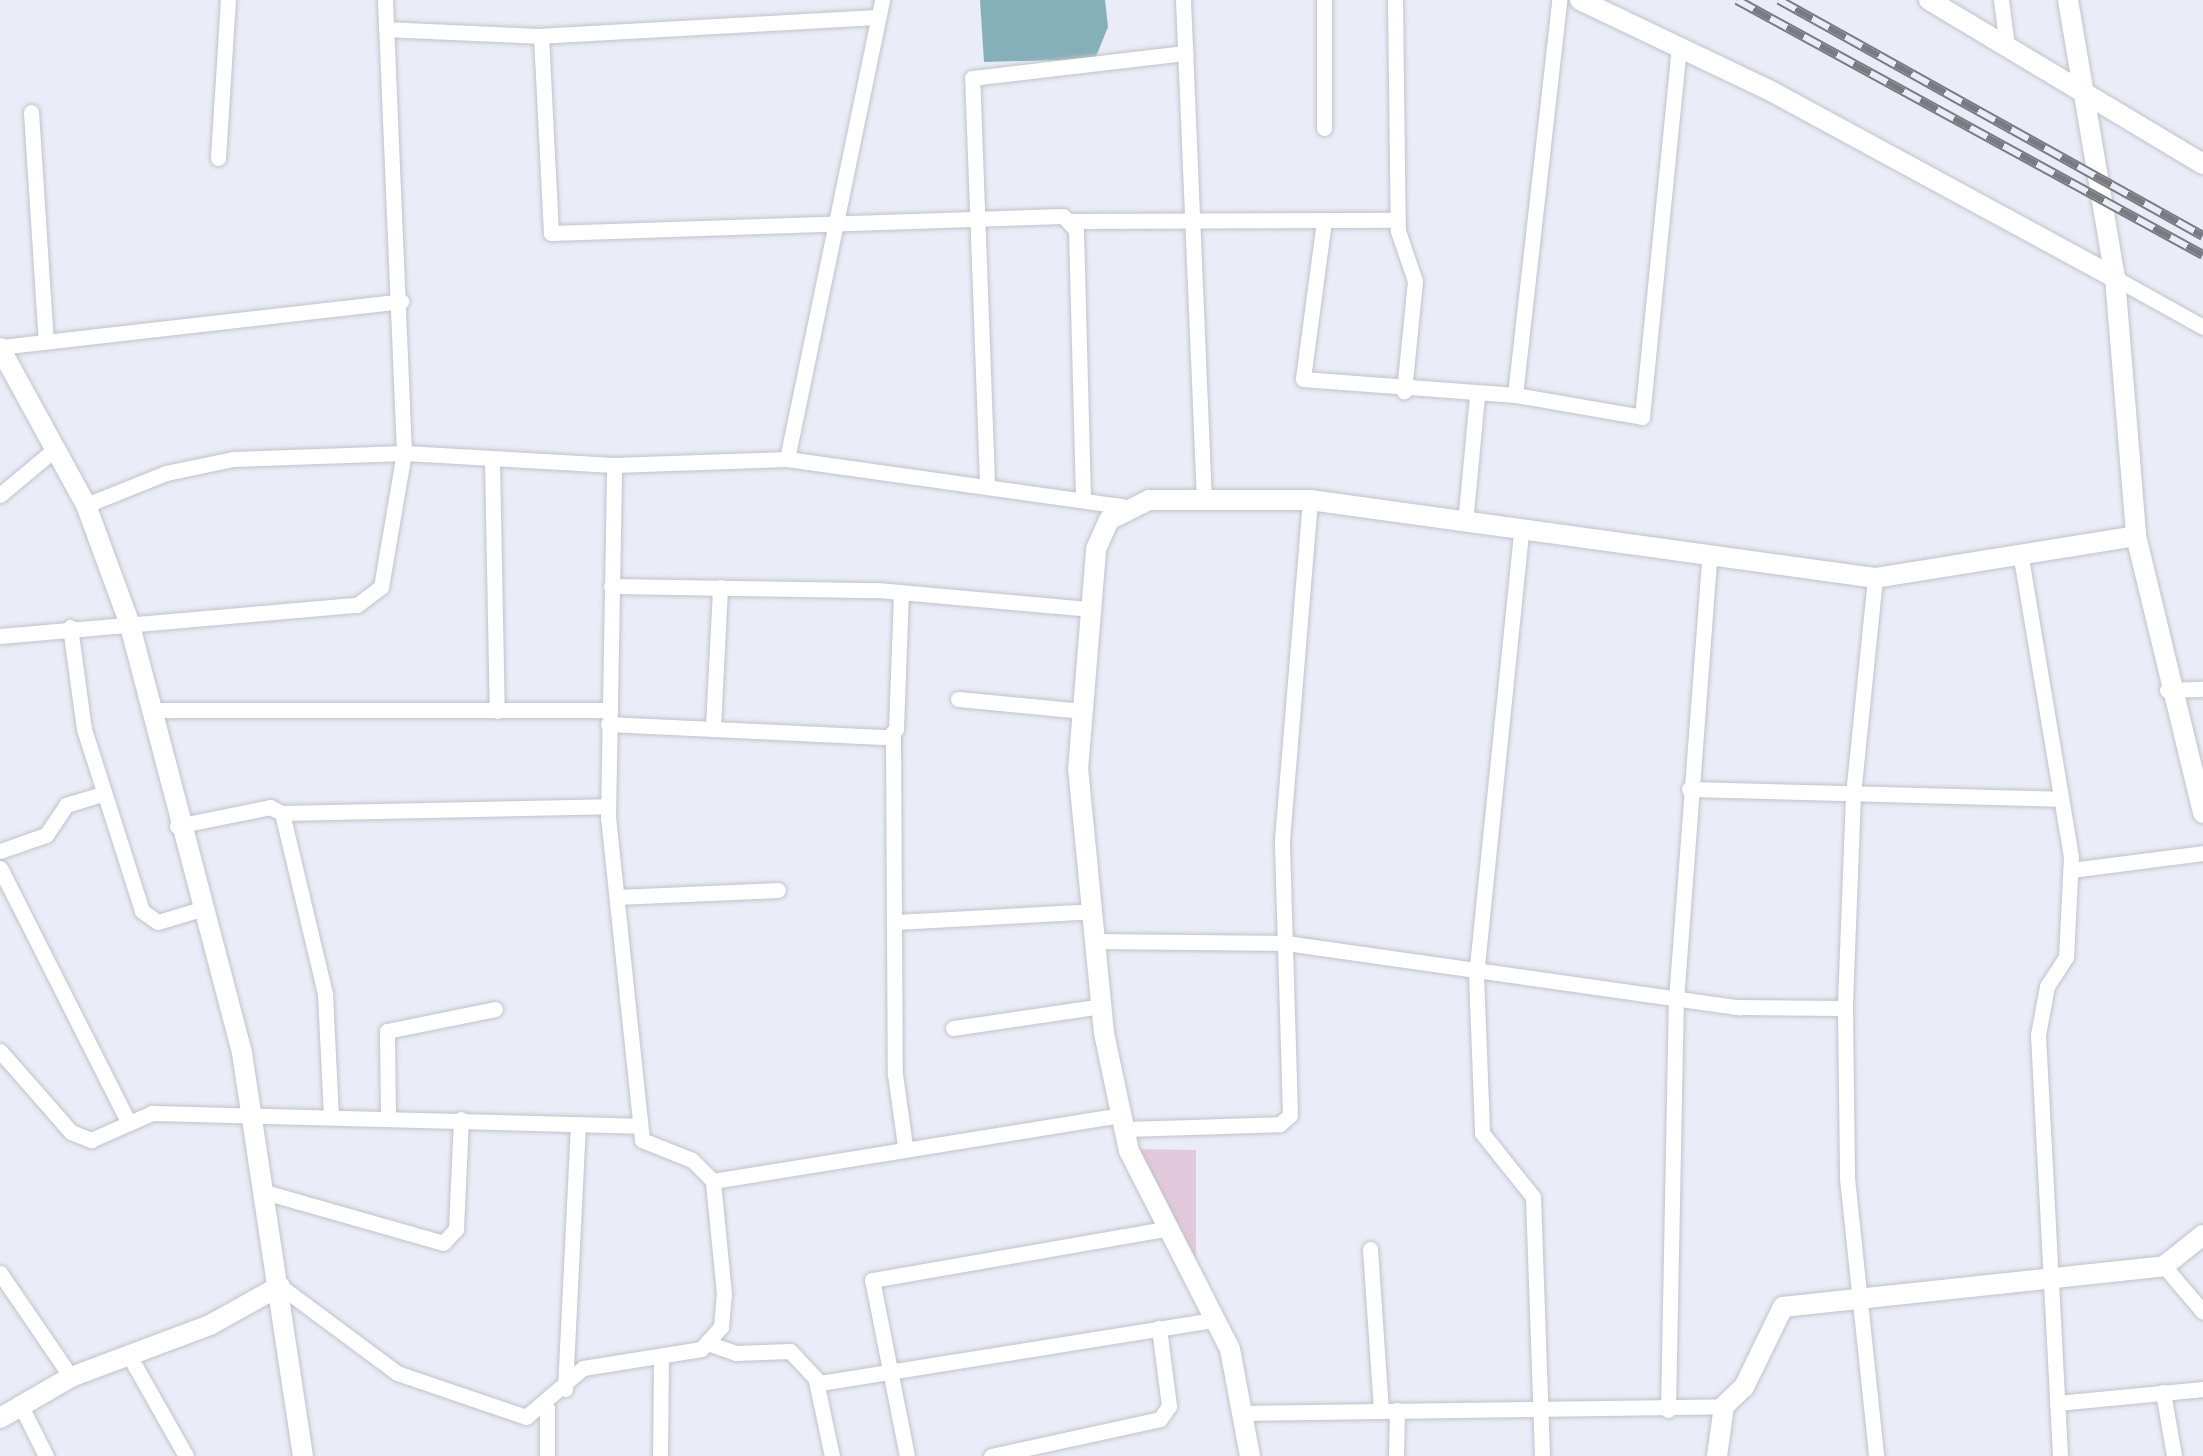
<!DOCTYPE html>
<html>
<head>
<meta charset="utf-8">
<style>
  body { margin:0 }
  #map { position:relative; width:2203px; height:1456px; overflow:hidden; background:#eaedf7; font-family:"Fira Sans",sans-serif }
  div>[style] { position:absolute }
  .green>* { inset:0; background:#e3c9dc }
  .water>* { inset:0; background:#86b0b9 }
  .roads { filter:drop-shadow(0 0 2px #c0c3cc) drop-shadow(0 0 2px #c0c3cc) }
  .street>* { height:15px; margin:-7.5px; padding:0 7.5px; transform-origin:7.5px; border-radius:7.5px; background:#fff }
  .secondary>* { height:20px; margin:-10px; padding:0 10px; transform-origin:10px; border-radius:10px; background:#fff }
  .rail>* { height:10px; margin-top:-5px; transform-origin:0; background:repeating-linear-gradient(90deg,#eaedf7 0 19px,#7a7b82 0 38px); box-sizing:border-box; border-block:2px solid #7a7b82 }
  span { translate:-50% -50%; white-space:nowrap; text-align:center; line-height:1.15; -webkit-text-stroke:10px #eaedf7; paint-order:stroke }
</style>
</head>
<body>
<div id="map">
  <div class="green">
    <div style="clip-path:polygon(1133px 1149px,1196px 1150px,1196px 1256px,1185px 1256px)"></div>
  </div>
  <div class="water">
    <div style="clip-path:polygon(980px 0,1105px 0,1108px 27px,1095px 59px,984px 62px)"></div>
  </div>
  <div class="roads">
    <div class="street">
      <div style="left:1183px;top:0;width:496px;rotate:87.6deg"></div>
      <div style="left:1324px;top:0;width:128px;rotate:90deg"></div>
      <div style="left:1395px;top:0;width:231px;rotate:89.3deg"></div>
      <div style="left:1398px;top:231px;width:53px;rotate:71.2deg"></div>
      <div style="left:1415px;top:281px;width:111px;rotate:95.7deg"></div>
      <div style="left:2001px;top:0;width:46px;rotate:82.6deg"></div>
      <div style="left:878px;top:17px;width:338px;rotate:176.8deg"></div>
      <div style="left:541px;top:36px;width:197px;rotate:87.1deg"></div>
      <div style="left:551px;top:233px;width:512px;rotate:-1.9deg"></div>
      <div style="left:1063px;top:216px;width:19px;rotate:47deg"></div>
      <div style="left:1076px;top:230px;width:264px;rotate:88.5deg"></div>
      <div style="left:386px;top:29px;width:155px;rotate:2.6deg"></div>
      <div style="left:31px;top:112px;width:230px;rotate:86.3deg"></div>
      <div style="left:218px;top:158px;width:158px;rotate:-86.4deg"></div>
      <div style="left:1070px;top:221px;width:328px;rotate:-0.2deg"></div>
      <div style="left:1324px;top:221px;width:159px;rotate:97.6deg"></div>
      <div style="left:1303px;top:379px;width:213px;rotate:4.3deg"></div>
      <div style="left:1515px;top:395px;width:397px;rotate:-83.6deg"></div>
      <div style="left:2115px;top:278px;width:101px;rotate:29.1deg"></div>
      <div style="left:0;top:347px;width:404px;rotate:-6.5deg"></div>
      <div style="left:1515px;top:395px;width:129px;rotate:9.8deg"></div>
      <div style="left:1642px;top:417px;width:374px;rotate:-84.3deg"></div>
      <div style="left:787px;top:459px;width:338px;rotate:8deg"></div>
      <div style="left:492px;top:461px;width:250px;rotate:88.9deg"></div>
      <div style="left:614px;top:465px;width:173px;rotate:-2deg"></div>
      <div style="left:787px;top:459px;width:469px;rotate:-78.3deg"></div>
      <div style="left:987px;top:482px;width:404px;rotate:-92.1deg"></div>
      <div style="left:972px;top:78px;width:215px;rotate:-6.7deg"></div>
      <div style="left:0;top:495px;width:73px;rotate:-40deg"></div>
      <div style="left:1465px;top:523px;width:129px;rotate:-84.6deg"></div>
      <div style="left:1521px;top:533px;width:443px;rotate:95.8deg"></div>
      <div style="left:1476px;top:974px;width:159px;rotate:87.8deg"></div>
      <div style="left:1482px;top:1133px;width:82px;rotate:51.4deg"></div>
      <div style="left:1533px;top:1197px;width:259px;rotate:88deg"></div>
      <div style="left:2021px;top:558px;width:302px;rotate:80.5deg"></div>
      <div style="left:2071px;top:856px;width:101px;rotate:92.8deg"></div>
      <div style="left:2066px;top:957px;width:35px;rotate:123deg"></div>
      <div style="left:2047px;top:986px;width:50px;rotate:100.4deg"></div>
      <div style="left:2038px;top:1035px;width:422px;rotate:87deg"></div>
      <div style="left:1875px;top:578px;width:218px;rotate:95.8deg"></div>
      <div style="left:1853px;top:795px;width:213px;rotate:92.2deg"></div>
      <div style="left:1845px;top:1008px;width:170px;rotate:89.3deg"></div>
      <div style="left:1847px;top:1178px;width:280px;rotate:84deg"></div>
      <div style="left:611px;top:586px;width:266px;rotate:0.9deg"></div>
      <div style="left:877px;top:590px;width:215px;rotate:5.1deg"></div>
      <div style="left:70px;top:627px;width:103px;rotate:82.2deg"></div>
      <div style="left:84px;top:729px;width:191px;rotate:72.3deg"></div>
      <div style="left:142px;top:911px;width:19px;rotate:35deg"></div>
      <div style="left:158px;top:922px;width:45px;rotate:-16.8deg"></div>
      <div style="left:0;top:636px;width:358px;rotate:-5deg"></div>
      <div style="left:357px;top:605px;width:30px;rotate:-37deg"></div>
      <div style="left:381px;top:587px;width:136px;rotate:-80.3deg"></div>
      <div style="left:404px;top:453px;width:171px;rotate:178deg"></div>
      <div style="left:233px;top:459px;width:68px;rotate:168.2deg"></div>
      <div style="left:166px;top:473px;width:86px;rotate:158.2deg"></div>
      <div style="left:2167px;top:690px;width:36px;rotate:-2deg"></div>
      <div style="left:958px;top:699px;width:126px;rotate:5.5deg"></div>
      <div style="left:149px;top:710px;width:459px"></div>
      <div style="left:608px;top:724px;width:280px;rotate:2.7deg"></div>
      <div style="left:888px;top:737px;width:11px;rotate:-45deg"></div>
      <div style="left:896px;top:729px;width:137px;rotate:-87.9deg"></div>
      <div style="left:713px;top:727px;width:140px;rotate:-87.1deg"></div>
      <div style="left:893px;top:734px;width:340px;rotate:89.7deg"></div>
      <div style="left:895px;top:1074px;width:73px;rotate:82.1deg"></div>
      <div style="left:1689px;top:789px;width:372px;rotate:1.5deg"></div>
      <div style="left:282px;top:813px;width:326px;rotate:-1.2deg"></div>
      <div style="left:177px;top:826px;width:95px;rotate:-11.5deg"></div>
      <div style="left:270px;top:807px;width:13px;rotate:27deg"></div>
      <div style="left:282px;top:813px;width:186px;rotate:76.6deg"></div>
      <div style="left:325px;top:994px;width:122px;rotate:87.2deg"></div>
      <div style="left:0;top:851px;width:49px;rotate:-19.2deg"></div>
      <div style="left:46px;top:835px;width:36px;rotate:-56deg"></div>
      <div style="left:66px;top:805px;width:38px;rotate:-17deg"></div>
      <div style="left:0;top:868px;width:284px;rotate:63.2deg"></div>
      <div style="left:2071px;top:870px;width:133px;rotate:-7.3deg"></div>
      <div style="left:618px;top:897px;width:160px;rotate:-2.5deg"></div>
      <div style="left:894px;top:922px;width:200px;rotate:-3.1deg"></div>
      <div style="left:1097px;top:941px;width:189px;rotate:0.6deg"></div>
      <div style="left:1286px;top:943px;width:457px;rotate:8.1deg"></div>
      <div style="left:1738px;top:1007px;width:107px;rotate:0.5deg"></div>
      <div style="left:953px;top:1028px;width:151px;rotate:-8.4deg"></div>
      <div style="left:0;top:1051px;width:108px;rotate:48.8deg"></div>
      <div style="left:71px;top:1132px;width:22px;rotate:22deg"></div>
      <div style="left:91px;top:1140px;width:67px;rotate:-23.9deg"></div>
      <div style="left:152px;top:1113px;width:488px;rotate:1.5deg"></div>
      <div style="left:388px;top:1116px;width:85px;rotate:-90.7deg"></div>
      <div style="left:387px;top:1031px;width:110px;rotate:-11.5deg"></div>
      <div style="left:1125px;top:1129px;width:155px;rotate:-1.8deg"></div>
      <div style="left:1280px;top:1124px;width:13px;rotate:-42deg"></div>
      <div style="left:1290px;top:1115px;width:275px;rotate:-91.7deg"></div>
      <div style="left:1282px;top:840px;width:341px;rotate:-85.3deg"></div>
      <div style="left:713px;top:1181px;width:414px;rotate:-9.2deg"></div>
      <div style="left:261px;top:1191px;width:189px;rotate:15.9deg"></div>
      <div style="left:443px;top:1243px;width:19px;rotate:-47deg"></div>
      <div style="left:456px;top:1229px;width:110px;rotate:-87.4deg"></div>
      <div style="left:1370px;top:1249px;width:161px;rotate:86.1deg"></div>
      <div style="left:2164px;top:1266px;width:60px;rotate:49.7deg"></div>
      <div style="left:0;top:1273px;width:126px;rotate:55.7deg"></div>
      <div style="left:280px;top:1286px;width:146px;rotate:36.6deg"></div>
      <div style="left:397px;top:1373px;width:136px;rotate:18.8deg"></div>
      <div style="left:526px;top:1417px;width:75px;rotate:-40.7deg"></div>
      <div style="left:583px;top:1368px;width:120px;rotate:-9.1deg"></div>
      <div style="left:701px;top:1349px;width:30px;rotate:-48deg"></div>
      <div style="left:721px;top:1327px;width:33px;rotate:-85deg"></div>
      <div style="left:724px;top:1294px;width:114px;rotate:-95.6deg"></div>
      <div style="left:713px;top:1181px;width:30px;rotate:-135deg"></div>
      <div style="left:692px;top:1160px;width:54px;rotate:-158.2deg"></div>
      <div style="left:642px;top:1140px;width:323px;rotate:-96deg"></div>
      <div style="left:608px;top:819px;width:354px;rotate:-89deg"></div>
      <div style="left:614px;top:465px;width:210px;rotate:-176.7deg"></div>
      <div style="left:404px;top:453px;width:453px;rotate:-92.4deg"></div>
      <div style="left:707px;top:1343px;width:31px;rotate:19deg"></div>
      <div style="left:736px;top:1353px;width:54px;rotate:-2.1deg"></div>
      <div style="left:790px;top:1351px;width:44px;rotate:46.8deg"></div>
      <div style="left:820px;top:1383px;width:399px;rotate:-9.1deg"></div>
      <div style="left:130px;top:1357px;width:114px;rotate:60.5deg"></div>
      <div style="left:816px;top:1381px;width:77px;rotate:78deg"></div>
      <div style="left:565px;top:1389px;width:265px;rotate:-87.2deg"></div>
      <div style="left:2163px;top:1392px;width:65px;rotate:80.2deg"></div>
      <div style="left:2057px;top:1403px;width:147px;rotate:-5.5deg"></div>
      <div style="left:22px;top:1408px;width:54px;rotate:63.4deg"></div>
      <div style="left:547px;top:1408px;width:48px;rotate:90deg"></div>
      <div style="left:1668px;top:1410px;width:410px;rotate:-88.9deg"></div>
      <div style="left:1676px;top:1000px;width:445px;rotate:-85.7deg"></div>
      <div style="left:1244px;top:1413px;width:480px;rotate:-0.8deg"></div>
      <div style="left:660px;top:1456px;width:95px;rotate:-89.4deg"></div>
      <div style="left:907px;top:1456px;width:179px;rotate:-101.2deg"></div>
      <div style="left:872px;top:1280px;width:296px;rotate:-9.9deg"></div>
      <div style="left:991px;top:1456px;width:173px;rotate:-12.3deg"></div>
      <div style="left:1160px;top:1419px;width:16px;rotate:-55deg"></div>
      <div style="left:1169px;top:1406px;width:79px;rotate:-97.3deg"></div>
      <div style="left:1396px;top:1456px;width:46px;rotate:-88.8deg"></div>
    </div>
    <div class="secondary">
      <div style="left:1580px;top:0;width:209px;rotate:25.5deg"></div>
      <div style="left:1769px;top:90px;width:394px;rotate:28.5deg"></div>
      <div style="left:1929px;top:0;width:319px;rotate:30.9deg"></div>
      <div style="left:2068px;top:0;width:282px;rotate:80.4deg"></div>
      <div style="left:2115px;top:278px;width:259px;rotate:85.3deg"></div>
      <div style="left:2136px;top:536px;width:285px;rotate:76.4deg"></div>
      <div style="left:0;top:348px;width:179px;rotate:61.3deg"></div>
      <div style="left:86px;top:505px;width:125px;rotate:69.8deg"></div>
      <div style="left:129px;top:622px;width:446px;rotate:75.3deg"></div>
      <div style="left:242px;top:1053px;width:408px;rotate:81.4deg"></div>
      <div style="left:0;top:1418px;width:82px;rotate:-30deg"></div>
      <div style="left:71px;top:1377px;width:148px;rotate:-20.5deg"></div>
      <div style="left:210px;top:1325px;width:80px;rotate:-29.1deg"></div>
      <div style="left:1250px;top:1456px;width:109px;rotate:-100.6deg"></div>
      <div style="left:1230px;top:1349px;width:222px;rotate:-117deg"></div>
      <div style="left:1129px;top:1151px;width:121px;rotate:-102deg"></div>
      <div style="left:1104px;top:1033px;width:264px;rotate:-95.6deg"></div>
      <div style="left:1078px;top:770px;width:222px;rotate:-85.3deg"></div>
      <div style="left:1096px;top:549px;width:32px;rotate:-66deg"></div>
      <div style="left:1109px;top:520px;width:45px;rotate:-26.6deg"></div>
      <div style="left:1149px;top:500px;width:161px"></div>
      <div style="left:1310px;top:500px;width:570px;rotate:7.86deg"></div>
      <div style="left:1875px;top:578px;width:264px;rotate:-9.1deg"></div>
      <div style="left:1717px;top:1456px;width:50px;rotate:-82deg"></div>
      <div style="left:1724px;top:1406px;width:28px;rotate:-44deg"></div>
      <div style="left:1744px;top:1387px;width:89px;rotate:-64deg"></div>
      <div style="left:1783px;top:1307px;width:383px;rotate:-6.1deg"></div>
      <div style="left:2164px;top:1266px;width:50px;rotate:-38.5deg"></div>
    </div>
  </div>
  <div class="rail">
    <div style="left:1737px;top:0;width:531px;rotate:28.69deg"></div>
    <div style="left:1779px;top:0;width:485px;rotate:29.1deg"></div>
  </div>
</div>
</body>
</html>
